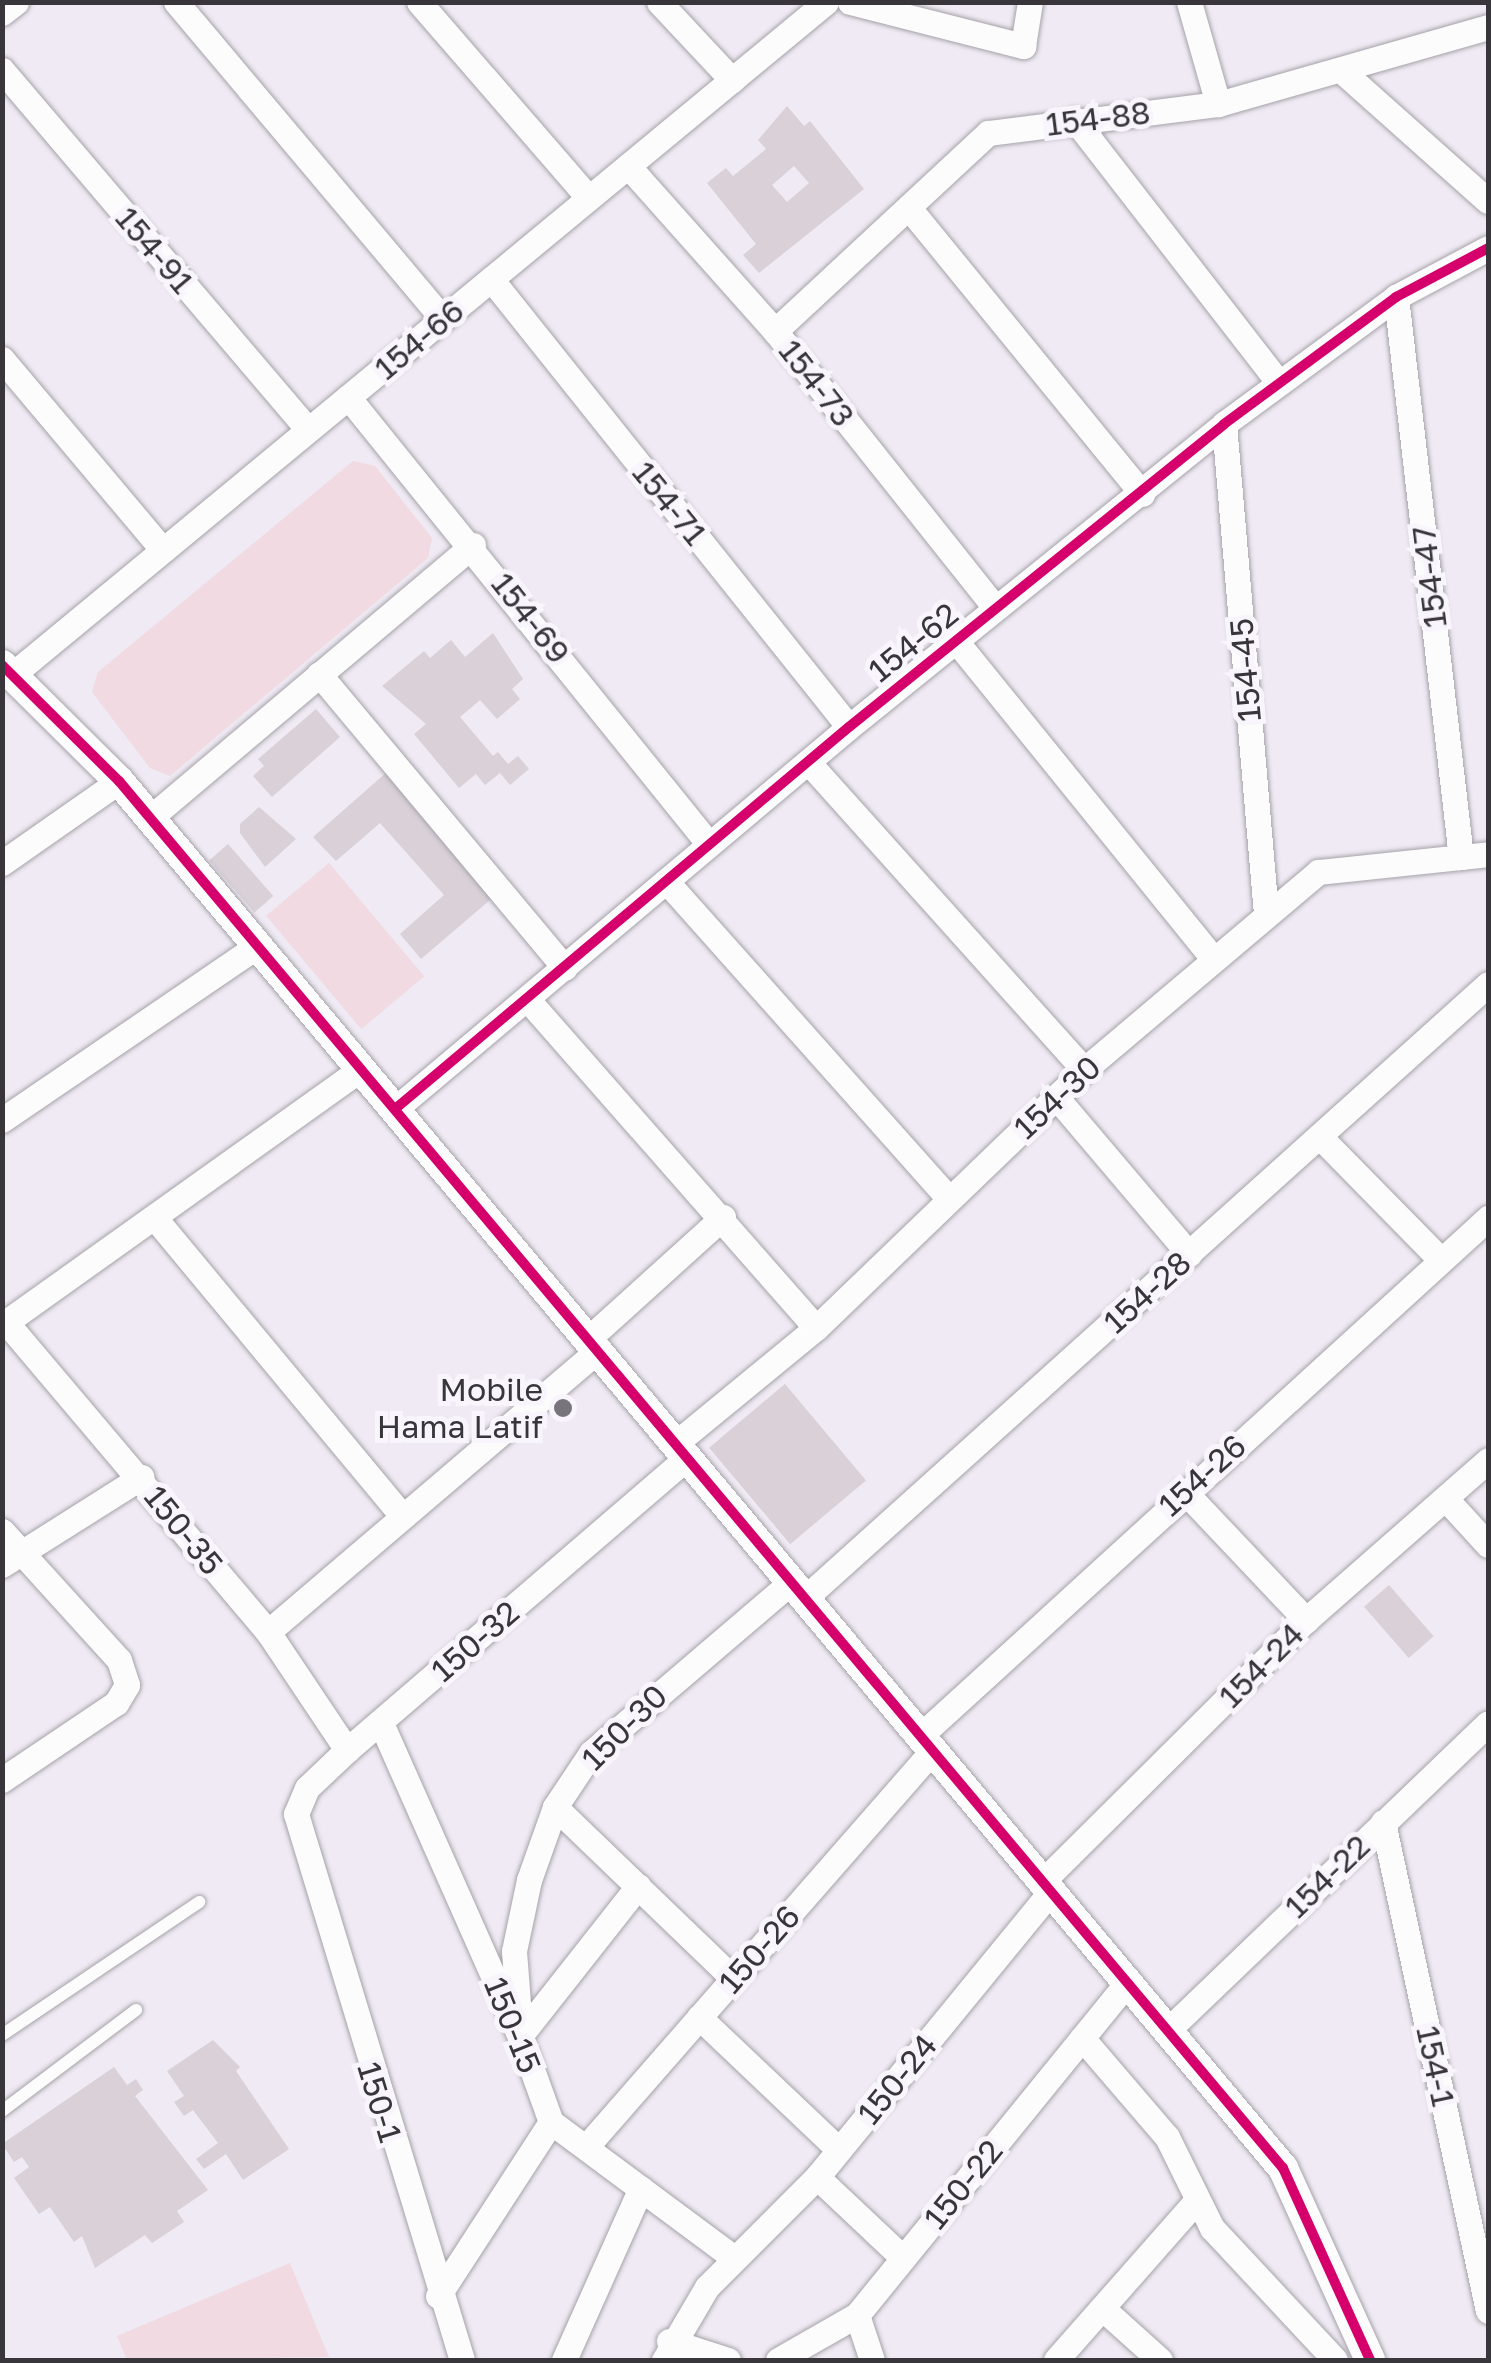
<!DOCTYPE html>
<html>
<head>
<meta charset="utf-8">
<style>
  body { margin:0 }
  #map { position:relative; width:1491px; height:2363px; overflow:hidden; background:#efeaf3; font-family:"Golos Text",sans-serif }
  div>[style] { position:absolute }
  .green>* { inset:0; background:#f1dae1; transform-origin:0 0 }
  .building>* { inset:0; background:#d9d0d8; transform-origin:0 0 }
  .roads { filter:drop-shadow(0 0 2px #a6a2a9) drop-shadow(0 0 2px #a6a2a9) }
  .service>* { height:12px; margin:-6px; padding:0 6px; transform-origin:6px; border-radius:6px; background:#fdfcfd }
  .minor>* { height:25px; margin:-12.5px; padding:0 12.5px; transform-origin:12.5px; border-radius:12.5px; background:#fdfcfd }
  .tertiary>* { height:30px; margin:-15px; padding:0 15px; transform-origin:15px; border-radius:15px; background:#fdfcfd }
  .cycleway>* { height:10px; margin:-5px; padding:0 5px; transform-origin:5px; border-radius:5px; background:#d6006c }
  .dots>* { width:28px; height:28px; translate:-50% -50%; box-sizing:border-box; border:5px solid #f9f5fd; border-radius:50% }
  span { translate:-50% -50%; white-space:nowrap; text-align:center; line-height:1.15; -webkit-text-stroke:10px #f9f5fd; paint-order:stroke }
  .street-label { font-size:32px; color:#38353b }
  .poi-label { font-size:32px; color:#38353b }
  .right { translate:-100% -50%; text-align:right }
  .frame { position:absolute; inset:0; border:5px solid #38353b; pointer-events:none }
</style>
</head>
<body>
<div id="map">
  <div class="green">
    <div style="clip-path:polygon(353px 461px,375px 466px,432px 538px,428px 558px,170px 776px,150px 768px,92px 692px,98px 672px)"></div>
    <div style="left:329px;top:863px;width:148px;height:82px;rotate:50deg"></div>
    <div style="clip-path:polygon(290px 2263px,329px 2357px,127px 2360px,117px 2336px)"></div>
  </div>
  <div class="building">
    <div style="clip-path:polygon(evenodd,787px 106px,804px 126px,810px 121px,864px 189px,759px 273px,743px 255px,756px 244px,707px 183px,726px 168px,733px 176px,766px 149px,758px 140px,787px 106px,794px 166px,809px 183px,787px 202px,772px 185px,794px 166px)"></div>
    <div style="clip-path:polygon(493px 633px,523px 679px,512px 689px,520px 699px,497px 719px,480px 700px,460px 717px,493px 756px,498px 752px,508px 764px,518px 756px,529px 769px,510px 785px,500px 773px,485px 785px,476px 774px,459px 788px,414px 734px,426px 724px,382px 686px,424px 651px,430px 658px,451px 640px,465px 657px)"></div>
    <div style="clip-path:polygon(316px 709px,340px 737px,272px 797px,253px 776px,264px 766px,258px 759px)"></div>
    <div style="clip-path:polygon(388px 771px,497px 894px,421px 959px,400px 934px,444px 895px,380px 823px,336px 861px,313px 837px)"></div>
    <div style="clip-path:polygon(259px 807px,296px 839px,265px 867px,240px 833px,240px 824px)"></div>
    <div style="left:228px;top:844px;width:69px;height:25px;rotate:49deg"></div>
    <div style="left:785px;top:1384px;width:126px;height:99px;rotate:50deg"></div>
    <div style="left:1389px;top:1585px;width:68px;height:33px;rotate:49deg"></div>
    <div style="clip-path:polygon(213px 2040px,240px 2067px,236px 2071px,289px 2149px,243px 2180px,226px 2154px,204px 2169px,196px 2159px,218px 2143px,193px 2110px,184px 2116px,174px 2102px,184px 2096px,167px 2071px)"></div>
    <div style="clip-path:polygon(114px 2067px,127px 2085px,136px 2079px,143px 2090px,135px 2096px,208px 2190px,177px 2211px,184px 2222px,152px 2243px,145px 2235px,95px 2268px,82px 2236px,74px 2242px,50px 2207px,39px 2214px,14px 2178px,29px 2167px,22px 2157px,14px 2162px,2px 2144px)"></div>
  </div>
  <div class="roads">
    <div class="service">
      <div style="left:2px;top:2035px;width:238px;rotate:-34deg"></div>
      <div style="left:2px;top:2111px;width:168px;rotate:-37deg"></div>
    </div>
    <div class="minor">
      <div style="left:176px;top:2px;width:414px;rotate:49.9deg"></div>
      <div style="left:419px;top:2px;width:259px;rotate:49.1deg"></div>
      <div style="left:659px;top:2px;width:107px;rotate:46.9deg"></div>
      <div style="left:850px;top:2px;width:179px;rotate:14.3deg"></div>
      <div style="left:1023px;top:46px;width:45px;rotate:-81deg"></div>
      <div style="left:1189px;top:2px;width:106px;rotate:74.1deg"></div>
      <div style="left:2px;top:13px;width:18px;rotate:-38deg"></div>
      <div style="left:2px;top:70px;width:472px;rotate:49.6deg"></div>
      <div style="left:1343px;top:72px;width:194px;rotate:41.7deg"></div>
      <div style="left:1075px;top:120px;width:331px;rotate:52.2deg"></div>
      <div style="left:628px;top:166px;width:221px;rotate:48.3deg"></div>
      <div style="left:775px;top:331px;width:354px;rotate:51.5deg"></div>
      <div style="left:909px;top:208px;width:369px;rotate:50.8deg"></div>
      <div style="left:491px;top:279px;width:573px;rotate:51.37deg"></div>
      <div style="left:1396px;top:297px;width:564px;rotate:83.38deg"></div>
      <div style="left:775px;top:331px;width:291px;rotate:-42.9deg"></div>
      <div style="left:988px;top:133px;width:232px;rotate:-7.2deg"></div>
      <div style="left:1218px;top:104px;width:281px;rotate:-15.9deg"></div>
      <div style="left:2px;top:359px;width:250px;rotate:49.9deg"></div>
      <div style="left:348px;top:397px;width:573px;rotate:51.09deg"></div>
      <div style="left:1224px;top:424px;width:493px;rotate:85.1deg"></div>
      <div style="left:956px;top:641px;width:408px;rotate:51deg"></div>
      <div style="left:319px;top:674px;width:383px;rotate:50.1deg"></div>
      <div style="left:12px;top:675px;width:1056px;rotate:-39.58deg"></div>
      <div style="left:808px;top:762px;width:414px;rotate:48.1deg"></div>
      <div style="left:150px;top:818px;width:423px;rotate:-40.2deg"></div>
      <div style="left:2px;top:863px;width:143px;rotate:-35deg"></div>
      <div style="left:666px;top:881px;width:426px;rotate:48.3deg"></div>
      <div style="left:528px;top:1000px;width:436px;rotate:48.7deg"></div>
      <div style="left:1056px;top:1097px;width:206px;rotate:49.7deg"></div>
      <div style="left:395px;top:1109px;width:593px;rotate:-40.08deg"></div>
      <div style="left:849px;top:727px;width:482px;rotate:-38.9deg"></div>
      <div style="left:1224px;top:424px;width:214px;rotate:-36.4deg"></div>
      <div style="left:1396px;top:297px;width:104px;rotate:-28deg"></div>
      <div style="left:2px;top:1120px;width:309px;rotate:-34.3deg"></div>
      <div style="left:1321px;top:1138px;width:171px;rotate:45.5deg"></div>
      <div style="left:154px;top:1217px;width:388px;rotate:50.3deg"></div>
      <div style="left:6px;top:1322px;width:406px;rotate:49.8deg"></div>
      <div style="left:268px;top:1632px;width:142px;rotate:56.2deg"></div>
      <div style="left:2px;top:1325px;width:441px;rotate:-35.5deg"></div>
      <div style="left:588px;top:1339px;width:182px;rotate:-42.1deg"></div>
      <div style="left:676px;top:1443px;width:181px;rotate:-39.4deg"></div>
      <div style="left:816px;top:1328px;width:372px;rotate:-43.9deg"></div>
      <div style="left:1084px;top:1070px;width:307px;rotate:-40.2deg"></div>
      <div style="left:1318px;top:872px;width:171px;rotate:-6deg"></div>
      <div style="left:1184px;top:1491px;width:178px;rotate:46.6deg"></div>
      <div style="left:1446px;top:1499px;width:62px;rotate:47.6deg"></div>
      <div style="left:2px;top:1531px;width:174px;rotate:47.8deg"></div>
      <div style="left:119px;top:1660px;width:26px;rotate:72deg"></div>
      <div style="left:127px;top:1685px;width:21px;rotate:121deg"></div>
      <div style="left:116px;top:1703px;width:138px;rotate:146deg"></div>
      <div style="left:2px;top:1565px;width:165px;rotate:-32.3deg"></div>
      <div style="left:805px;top:1598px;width:918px;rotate:-41.95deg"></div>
      <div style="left:268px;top:1632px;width:433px;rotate:-40.5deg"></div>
      <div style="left:381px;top:1723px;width:342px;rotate:66.1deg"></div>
      <div style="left:520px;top:2036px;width:91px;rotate:70.2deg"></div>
      <div style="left:551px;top:2122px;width:227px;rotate:36.6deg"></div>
      <div style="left:920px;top:1736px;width:769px;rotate:-42.36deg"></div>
      <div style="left:555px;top:1807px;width:247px;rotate:43.9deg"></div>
      <div style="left:1383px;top:1822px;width:500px;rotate:77.88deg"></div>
      <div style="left:1043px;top:1881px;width:371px;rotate:-44.8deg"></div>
      <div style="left:1306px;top:1620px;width:242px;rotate:-41.3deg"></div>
      <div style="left:519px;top:2016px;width:65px;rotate:-94.4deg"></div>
      <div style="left:514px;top:1951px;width:73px;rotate:-78.1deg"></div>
      <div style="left:529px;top:1880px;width:77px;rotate:-70.4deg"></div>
      <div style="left:555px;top:1807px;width:65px;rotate:-56.3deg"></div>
      <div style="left:591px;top:1753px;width:263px;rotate:-40.5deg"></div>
      <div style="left:699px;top:2017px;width:193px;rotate:43.5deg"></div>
      <div style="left:1168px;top:2030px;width:443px;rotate:-43.8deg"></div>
      <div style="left:520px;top:2036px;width:191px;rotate:-51.8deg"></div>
      <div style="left:1082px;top:2038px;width:130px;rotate:49.4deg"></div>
      <div style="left:1167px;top:2137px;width:102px;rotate:63.7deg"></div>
      <div style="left:1212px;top:2228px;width:180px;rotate:47deg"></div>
      <div style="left:586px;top:2147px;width:527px;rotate:-48.84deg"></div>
      <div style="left:817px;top:2177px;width:118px;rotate:43.3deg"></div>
      <div style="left:438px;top:2296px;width:207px;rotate:-57deg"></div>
      <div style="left:1102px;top:2308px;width:78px;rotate:41.9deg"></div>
      <div style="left:857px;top:2315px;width:47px;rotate:71.6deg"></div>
      <div style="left:669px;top:2341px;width:62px;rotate:17.9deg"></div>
      <div style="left:462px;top:2360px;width:571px;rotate:-106.91deg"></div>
      <div style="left:296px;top:1814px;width:28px;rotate:-67deg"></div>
      <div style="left:307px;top:1788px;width:55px;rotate:-43.5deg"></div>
      <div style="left:347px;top:1750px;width:450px;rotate:-40.7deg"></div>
      <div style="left:564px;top:2360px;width:188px;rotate:-65.9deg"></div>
      <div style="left:664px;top:2360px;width:85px;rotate:-59.5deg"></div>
      <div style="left:707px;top:2287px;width:156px;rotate:-45deg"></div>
      <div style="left:817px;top:2177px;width:370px;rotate:-50.7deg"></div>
      <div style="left:778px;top:2360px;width:91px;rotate:-29.7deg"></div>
      <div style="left:857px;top:2315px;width:429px;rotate:-50.9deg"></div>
      <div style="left:1056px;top:2360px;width:213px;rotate:-48.6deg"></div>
    </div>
    <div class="tertiary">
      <div style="left:2px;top:665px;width:165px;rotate:44.8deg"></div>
      <div style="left:119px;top:781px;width:1811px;rotate:50deg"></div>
      <div style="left:1283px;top:2168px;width:211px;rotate:65.6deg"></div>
    </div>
  </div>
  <div class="cycleway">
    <div style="left:2px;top:665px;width:165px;rotate:44.8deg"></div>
    <div style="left:119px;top:781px;width:1811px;rotate:50deg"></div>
    <div style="left:1283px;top:2168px;width:211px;rotate:65.6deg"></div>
    <div style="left:395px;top:1109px;width:593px;rotate:-40.08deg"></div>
    <div style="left:849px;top:727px;width:482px;rotate:-38.9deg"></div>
    <div style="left:1224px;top:424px;width:214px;rotate:-36.4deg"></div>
    <div style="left:1396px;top:297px;width:104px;rotate:-28deg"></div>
  </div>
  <div class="dots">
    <div style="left:563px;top:1408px;background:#78747b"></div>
  </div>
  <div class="street-label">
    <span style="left:1098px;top:118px;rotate:-7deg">154-88</span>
    <span style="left:155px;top:250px;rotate:50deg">154-91</span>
    <span style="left:419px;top:339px;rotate:-40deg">154-66</span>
    <span style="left:817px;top:383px;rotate:52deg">154-73</span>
    <span style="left:670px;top:503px;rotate:51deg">154-71</span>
    <span style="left:1429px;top:577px;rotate:-97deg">154-47</span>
    <span style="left:531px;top:618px;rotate:52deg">154-69</span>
    <span style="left:913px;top:642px;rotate:-39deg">154-62</span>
    <span style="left:1245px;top:670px;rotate:-95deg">154-45</span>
    <span style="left:1057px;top:1097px;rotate:-43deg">154-30</span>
    <span style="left:1147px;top:1292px;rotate:-42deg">154-28</span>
    <span style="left:1202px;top:1475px;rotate:-42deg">154-26</span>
    <span style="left:184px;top:1530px;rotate:51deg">150-35</span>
    <span style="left:475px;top:1641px;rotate:-41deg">150-32</span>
    <span style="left:1261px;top:1665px;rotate:-45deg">154-24</span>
    <span style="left:624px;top:1727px;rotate:-45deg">150-30</span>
    <span style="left:1327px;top:1876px;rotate:-44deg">154-22</span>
    <span style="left:759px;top:1949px;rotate:-49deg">150-26</span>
    <span style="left:513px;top:2025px;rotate:68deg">150-15</span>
    <span style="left:1436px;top:2066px;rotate:78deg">154-1</span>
    <span style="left:897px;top:2079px;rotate:-51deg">150-24</span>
    <span style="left:380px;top:2102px;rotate:73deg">150-1</span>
    <span style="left:963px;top:2184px;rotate:-51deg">150-22</span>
  </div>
  <div class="poi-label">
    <span class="right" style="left:543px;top:1408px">Mobile<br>Hama Latif</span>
  </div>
  <div class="frame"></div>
</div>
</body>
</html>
